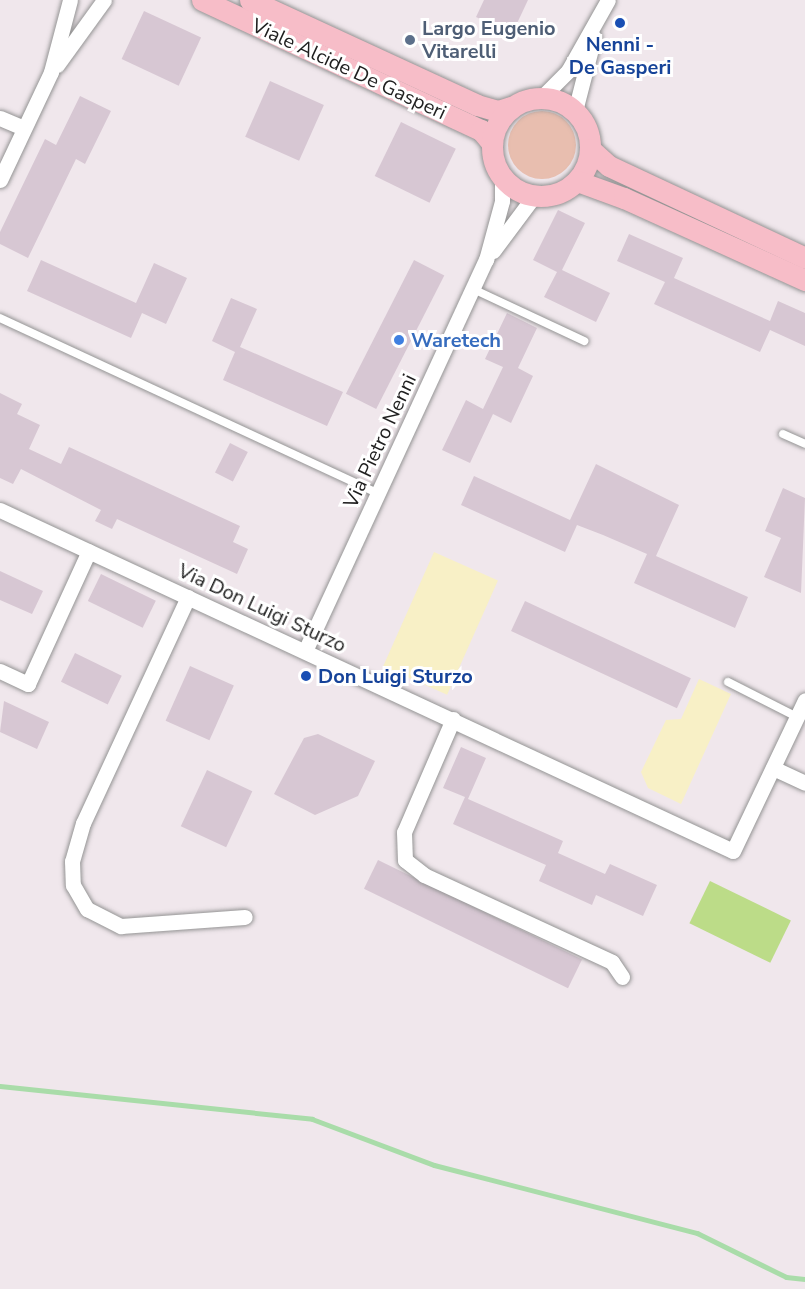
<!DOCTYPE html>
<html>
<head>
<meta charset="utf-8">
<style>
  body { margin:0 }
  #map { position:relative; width:805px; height:1289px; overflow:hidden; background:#f0e7ec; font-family:"Nunito Sans",sans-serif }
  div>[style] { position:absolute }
  .grass>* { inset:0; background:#e8beaf }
  .round { border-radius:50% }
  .park>* { inset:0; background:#f8f0c6; transform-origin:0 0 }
  .pitch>* { inset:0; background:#bcdc88; transform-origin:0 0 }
  .stream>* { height:5px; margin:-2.5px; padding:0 2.5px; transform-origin:2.5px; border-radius:2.5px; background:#a9dca9 }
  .building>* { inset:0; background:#d7c7d3; transform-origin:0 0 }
  .roads { filter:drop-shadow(0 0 2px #949494) drop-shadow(0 0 2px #949494) }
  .lane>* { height:8px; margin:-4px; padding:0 4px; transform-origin:4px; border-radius:4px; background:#fff }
  .street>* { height:15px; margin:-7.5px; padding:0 7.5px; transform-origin:7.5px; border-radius:7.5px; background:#fff }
  .secondary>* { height:21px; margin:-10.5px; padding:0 10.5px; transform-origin:10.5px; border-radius:10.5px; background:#f7bdc8 }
  .secondary>.ring { margin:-10.5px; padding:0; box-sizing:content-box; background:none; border:21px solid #f7bdc8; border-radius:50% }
  .dots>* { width:16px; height:16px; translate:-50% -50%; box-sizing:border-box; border:3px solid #fff; border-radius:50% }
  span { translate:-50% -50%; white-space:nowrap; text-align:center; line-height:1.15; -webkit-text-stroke:6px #fff; paint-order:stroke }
  .service-label { font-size:20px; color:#4e5e75; font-weight:700 }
  .left { translate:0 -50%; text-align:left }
  .transit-label { font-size:20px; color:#164399; font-weight:700 }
  .street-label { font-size:20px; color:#202020 }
  .shop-label { font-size:20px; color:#366cbe; font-weight:700 }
</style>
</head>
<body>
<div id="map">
  <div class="grass">
    <div class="round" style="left:508px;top:111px;width:68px;height:68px"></div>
  </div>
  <div class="park">
    <div style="left:434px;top:552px;width:70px;height:125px;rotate:24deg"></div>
    <div style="clip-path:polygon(699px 679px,731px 694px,681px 804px,648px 788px,641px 772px,666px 720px,681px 719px)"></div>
  </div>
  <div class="pitch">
    <div style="left:710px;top:881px;width:90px;height:47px;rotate:26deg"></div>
  </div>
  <div class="stream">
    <div style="left:0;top:1086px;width:314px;rotate:6deg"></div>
    <div style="left:312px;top:1119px;width:130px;rotate:20.7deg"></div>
    <div style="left:434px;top:1165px;width:272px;rotate:14.5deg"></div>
    <div style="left:697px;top:1233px;width:99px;rotate:26.3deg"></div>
    <div style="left:786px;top:1277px;width:19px;rotate:6deg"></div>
  </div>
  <div class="building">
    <div style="clip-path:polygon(484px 0,528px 0,512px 34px,476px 17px)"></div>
    <div style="left:144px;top:11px;width:63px;height:53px;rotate:25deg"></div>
    <div style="left:270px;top:81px;width:59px;height:61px;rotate:24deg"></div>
    <div style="clip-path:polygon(80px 96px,111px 111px,85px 164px,76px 159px,28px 258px,0 244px,0 232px,45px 139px,56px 145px)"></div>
    <div style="left:401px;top:122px;width:61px;height:60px;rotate:26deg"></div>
    <div style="clip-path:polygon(558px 210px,585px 223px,562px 270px,610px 293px,596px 322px,544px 297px,557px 272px,533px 260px)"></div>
    <div style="clip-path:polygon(629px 234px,683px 258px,674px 278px,770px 321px,778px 301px,805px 313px,805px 346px,770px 330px,760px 352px,654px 304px,665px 282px,617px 261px)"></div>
    <div style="clip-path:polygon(41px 260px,136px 303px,154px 263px,187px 278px,166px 324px,142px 313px,131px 338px,27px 291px)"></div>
    <div style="left:414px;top:260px;width:34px;height:150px;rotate:27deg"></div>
    <div style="clip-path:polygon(231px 298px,257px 309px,240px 347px,343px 392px,327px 426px,223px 380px,235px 352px,212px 341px)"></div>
    <div style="clip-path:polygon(507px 313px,537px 328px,518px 368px,533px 376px,511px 423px,493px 414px,470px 463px,442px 450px,466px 400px,483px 409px,503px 367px,485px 359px)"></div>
    <div style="clip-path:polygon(0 393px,22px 404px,17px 414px,40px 425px,29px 449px,61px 464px,69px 447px,240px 526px,233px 542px,248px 549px,237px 574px,117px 519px,112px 529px,95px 521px,101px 510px,21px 469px,13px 484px,0 478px)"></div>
    <div style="left:230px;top:443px;width:20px;height:33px;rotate:27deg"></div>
    <div style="clip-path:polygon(596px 464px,679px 505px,656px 556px,748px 597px,735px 628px,634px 583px,647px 554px,603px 535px,577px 525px,565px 552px,461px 505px,474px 476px,570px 520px)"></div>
    <div style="clip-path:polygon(783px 488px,805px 498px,801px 593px,764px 577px,781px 538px,765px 531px)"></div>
    <div style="clip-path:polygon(0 571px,43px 591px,32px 614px,0 600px)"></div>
    <div style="left:101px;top:574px;width:61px;height:30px;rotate:26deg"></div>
    <div style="left:525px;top:601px;width:183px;height:33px;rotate:25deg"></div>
    <div style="left:75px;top:653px;width:52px;height:32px;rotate:26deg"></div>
    <div style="left:190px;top:666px;width:48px;height:60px;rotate:24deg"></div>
    <div style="clip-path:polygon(4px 701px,49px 722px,37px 749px,0 732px)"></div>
    <div style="clip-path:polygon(318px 734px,375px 761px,358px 796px,315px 815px,274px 794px,304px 738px)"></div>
    <div style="clip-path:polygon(461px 747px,486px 758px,468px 799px,563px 841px,558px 853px,605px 874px,610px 864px,657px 885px,643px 916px,596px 895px,592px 905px,539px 881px,546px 865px,453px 824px,465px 797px,443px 788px)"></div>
    <div style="left:207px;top:770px;width:50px;height:62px;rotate:25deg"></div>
    <div style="left:378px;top:860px;width:227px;height:32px;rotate:26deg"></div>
  </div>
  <div class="roads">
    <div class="lane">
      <div style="left:473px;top:289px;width:123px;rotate:25.1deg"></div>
      <div style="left:0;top:318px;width:418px;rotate:24.9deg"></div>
      <div style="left:783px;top:434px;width:24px;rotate:24deg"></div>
      <div style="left:728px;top:682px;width:77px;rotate:26.9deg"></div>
    </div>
    <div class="street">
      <div style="left:57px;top:65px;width:80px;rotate:-54.1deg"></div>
      <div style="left:542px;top:97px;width:37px;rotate:-45deg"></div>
      <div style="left:568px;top:71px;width:81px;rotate:-60.6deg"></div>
      <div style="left:575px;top:111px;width:76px;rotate:-75.6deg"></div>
      <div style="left:0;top:118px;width:25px;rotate:23deg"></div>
      <div style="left:0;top:180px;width:119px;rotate:-64.7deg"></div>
      <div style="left:51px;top:72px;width:74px;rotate:-75.2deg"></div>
      <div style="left:493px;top:251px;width:69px;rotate:-53.3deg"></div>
      <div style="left:0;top:510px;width:808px;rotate:24.95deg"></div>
      <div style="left:733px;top:851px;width:167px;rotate:-64.5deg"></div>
      <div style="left:188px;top:597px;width:249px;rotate:114.9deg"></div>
      <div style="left:83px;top:823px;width:40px;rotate:106deg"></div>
      <div style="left:72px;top:861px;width:24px;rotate:88deg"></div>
      <div style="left:73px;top:885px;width:28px;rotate:60deg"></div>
      <div style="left:87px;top:909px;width:38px;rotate:27deg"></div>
      <div style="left:121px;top:926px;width:124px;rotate:-4.2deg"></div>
      <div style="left:305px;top:651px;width:431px;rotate:-65.2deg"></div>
      <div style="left:486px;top:260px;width:61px;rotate:-74.8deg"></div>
      <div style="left:502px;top:201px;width:24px;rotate:-90deg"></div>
      <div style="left:0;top:671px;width:31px;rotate:25deg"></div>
      <div style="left:28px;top:684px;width:146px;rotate:-65.4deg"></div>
      <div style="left:453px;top:719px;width:123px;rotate:113.4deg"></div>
      <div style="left:404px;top:832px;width:28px;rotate:88deg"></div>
      <div style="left:405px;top:860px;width:24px;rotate:38deg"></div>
      <div style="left:424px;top:875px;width:207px;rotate:24.8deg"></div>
      <div style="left:612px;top:962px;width:18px;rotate:56deg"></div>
      <div style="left:773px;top:768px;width:35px;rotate:25deg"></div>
    </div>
    <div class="secondary">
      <div style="left:202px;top:0;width:308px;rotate:25deg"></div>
      <div style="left:481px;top:130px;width:17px;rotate:50deg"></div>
      <div style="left:250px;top:0;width:250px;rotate:24.8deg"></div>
      <div style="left:477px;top:105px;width:22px;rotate:16deg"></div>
      <div style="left:498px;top:111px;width:14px;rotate:-17deg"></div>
      <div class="ring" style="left:492px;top:98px;width:77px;height:77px"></div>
      <div style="left:590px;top:149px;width:25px;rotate:42deg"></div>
      <div style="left:609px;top:166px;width:217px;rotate:25.1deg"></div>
      <div style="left:577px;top:181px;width:50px;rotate:19.9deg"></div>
      <div style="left:624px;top:198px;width:199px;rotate:24.4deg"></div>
    </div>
  </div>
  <div class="dots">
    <div style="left:620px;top:23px;background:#1a4fb4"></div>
    <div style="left:410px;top:40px;background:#5c6f8a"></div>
    <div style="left:399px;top:340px;background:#3f7fe0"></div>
    <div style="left:306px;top:676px;background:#1a4fb4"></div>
  </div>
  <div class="service-label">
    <span class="left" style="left:422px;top:40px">Largo Eugenio<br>Vitarelli</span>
  </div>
  <div class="transit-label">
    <span style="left:620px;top:56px">Nenni -<br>De Gasperi</span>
    <span class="left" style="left:318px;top:676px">Don Luigi Sturzo</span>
  </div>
  <div class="street-label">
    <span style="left:349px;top:69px;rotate:25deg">Viale Alcide De Gasperi</span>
    <span style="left:380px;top:441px;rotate:-65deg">Via Pietro Nenni</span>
    <span style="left:262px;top:608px;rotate:25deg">Via Don Luigi Sturzo</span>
  </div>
  <div class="shop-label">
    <span class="left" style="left:411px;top:340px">Waretech</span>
  </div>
</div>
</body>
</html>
